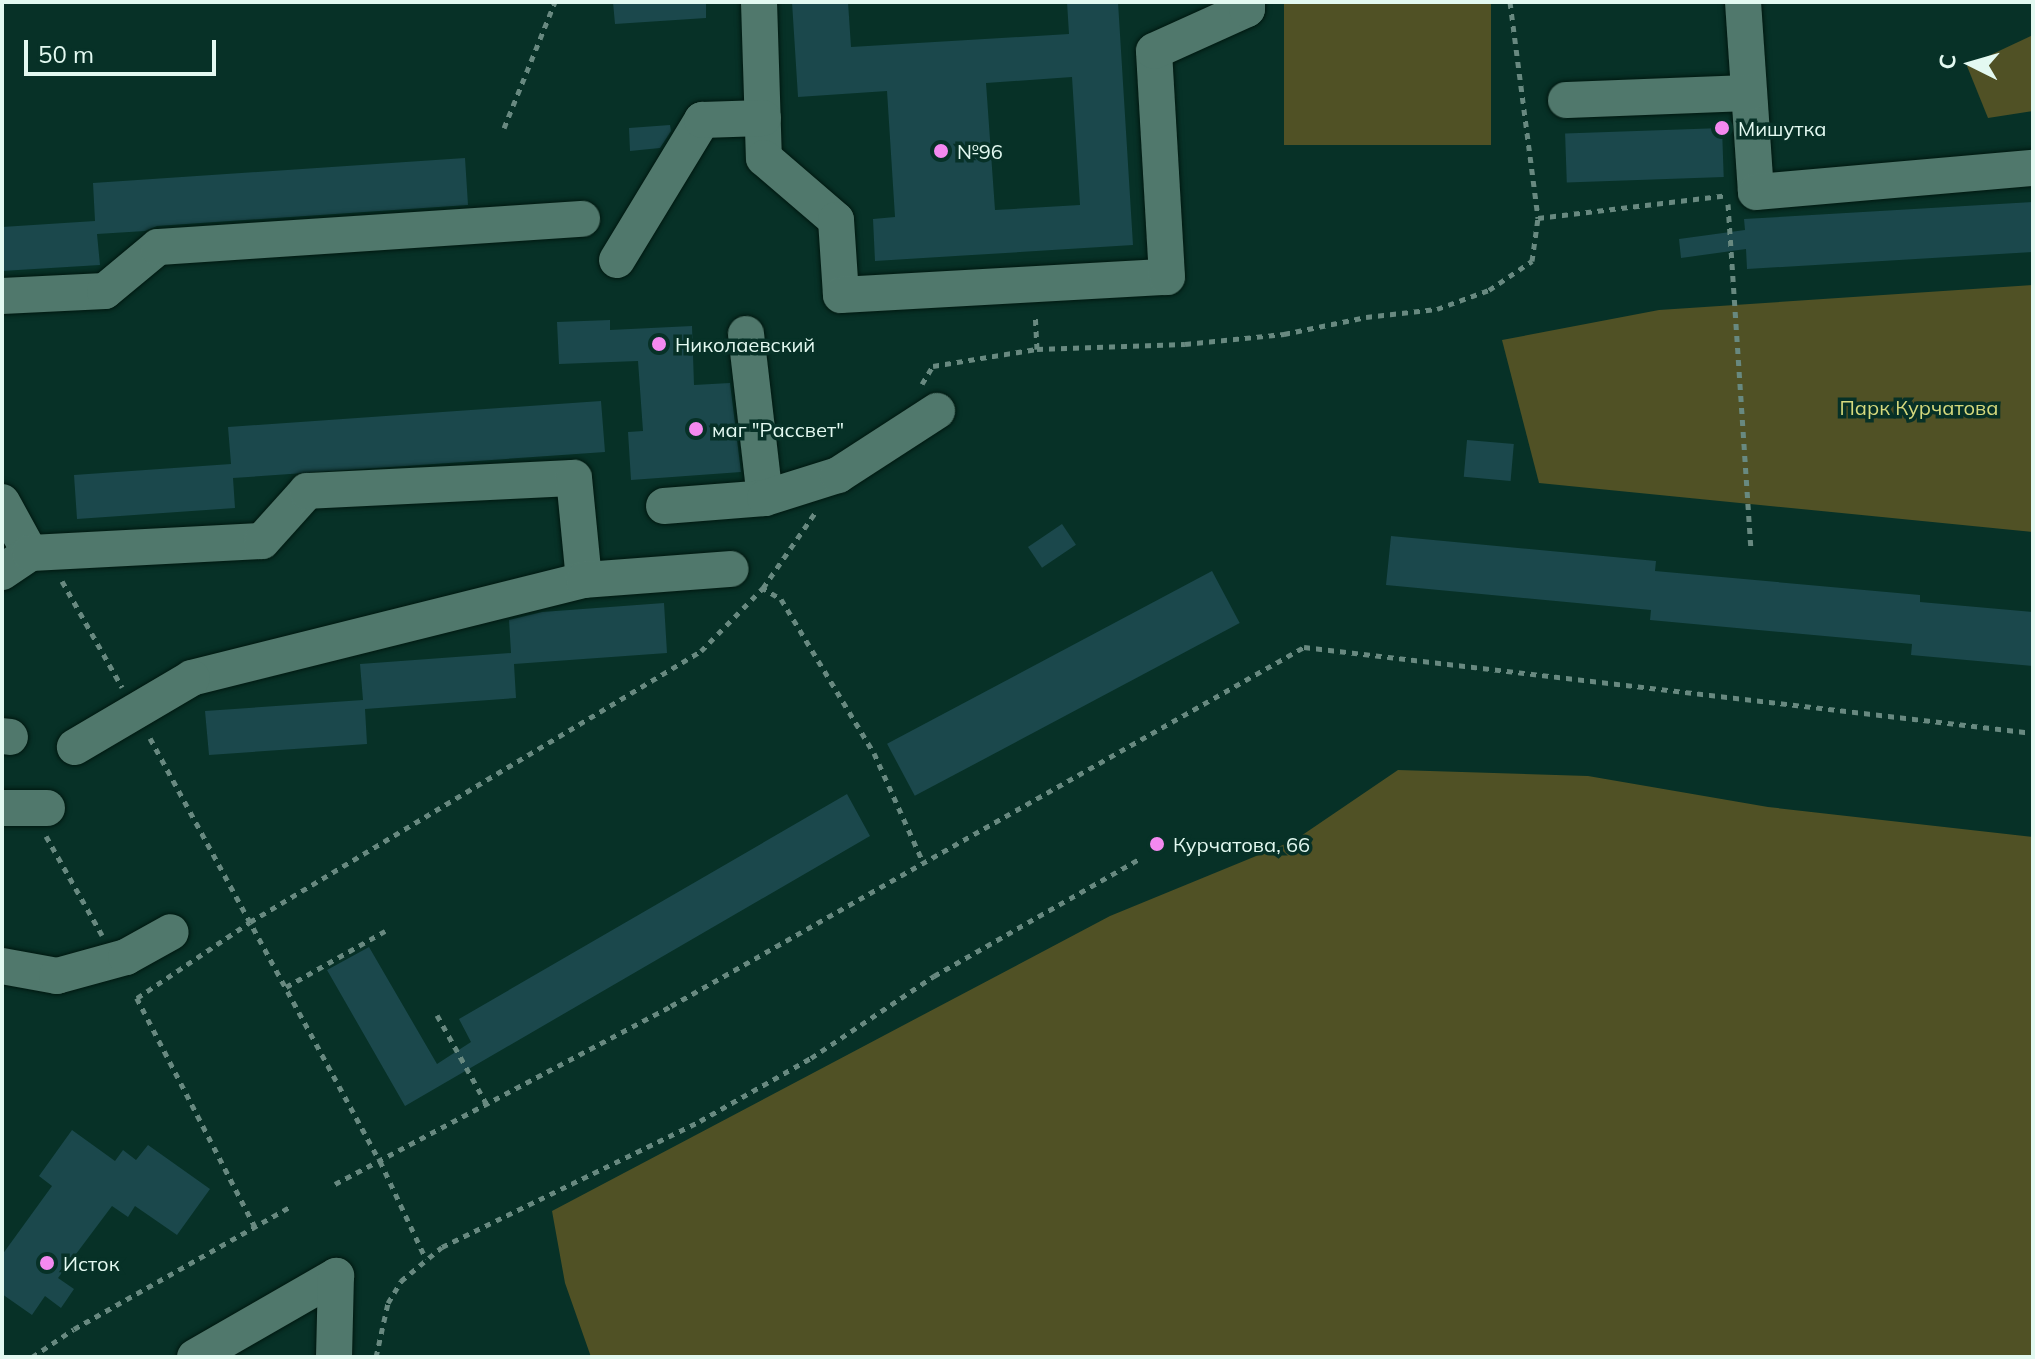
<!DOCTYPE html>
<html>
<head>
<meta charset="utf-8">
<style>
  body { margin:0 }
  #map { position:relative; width:2035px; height:1359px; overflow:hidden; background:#073127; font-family:Mulish,sans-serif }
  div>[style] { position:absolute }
  .green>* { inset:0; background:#505125; transform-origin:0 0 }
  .building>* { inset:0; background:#1b484c; transform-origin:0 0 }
  .path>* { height:5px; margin-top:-2.5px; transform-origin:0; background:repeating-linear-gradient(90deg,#688980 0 6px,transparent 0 12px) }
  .roads { filter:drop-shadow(0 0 2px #001810) drop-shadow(0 0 2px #001810) }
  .minor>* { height:36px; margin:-18px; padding:0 18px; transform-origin:18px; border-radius:18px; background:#50786c }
  .dots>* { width:22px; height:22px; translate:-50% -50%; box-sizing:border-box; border:4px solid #073127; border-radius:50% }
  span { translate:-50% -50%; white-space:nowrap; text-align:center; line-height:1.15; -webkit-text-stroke:7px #073127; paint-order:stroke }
  .poi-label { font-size:20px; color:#e3f9f1 }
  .left { translate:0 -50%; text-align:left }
  .park-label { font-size:20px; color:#d5d97d }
  .frame { position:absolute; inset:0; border:4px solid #e3f9f1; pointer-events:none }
  .north { position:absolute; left:1931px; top:24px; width:80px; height:80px; -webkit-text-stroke:6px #073127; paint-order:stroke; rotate:275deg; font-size:22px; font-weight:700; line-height:32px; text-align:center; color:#e3f9f1 }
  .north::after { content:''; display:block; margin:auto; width:28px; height:36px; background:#e3f9f1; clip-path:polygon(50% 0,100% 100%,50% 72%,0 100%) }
  .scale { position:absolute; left:24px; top:40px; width:192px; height:36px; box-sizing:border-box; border:4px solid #e3f9f1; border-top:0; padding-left:10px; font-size:24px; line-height:28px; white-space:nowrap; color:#e3f9f1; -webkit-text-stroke:6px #073127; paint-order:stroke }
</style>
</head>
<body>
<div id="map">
  <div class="green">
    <div style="left:1284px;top:2px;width:207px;height:143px"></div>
    <div style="clip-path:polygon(2033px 35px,2033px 111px,1988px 118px,1967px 66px)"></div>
    <div style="clip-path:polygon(2033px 285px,2033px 532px,1539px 483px,1502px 340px,1659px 310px)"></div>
    <div style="clip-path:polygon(1398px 770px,1588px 776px,1768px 807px,2033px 837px,2033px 1357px,591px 1357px,565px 1283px,552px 1211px,1110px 916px,1295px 840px)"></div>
  </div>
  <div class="building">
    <div style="clip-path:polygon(613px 2px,706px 2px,706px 18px,615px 24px)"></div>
    <div style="clip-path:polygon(evenodd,792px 2px,848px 2px,851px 47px,1069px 34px,1067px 2px,1118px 2px,1133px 245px,875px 261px,873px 219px,895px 217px,887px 91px,798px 97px,792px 2px,1072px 77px,1080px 205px,995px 210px,986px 83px,1072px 77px)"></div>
    <div style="clip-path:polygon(670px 125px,671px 131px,660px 148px,630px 151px,629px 128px)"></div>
    <div style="left:1722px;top:128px;width:49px;height:157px;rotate:88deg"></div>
    <div style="clip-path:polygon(465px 158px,468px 205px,157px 226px,145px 231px,97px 234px,100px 265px,2px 271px,2px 227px,95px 221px,93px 183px)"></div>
    <div style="clip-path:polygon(2033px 202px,2033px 252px,1747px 269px,1746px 249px,1681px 258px,1679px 239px,1745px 230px,1744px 219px)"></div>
    <div style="clip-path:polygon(610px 320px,610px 330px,692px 326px,694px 385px,730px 383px,741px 472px,631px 480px,628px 432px,643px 431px,638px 361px,559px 364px,557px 322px)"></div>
    <div style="clip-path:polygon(601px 401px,605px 452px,233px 478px,235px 508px,77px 519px,74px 475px,231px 464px,228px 427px)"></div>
    <div style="left:1467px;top:440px;width:47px;height:37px;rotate:5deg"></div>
    <div style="left:1062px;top:524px;width:25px;height:41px;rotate:56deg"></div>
    <div style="clip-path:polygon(1391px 536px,1656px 561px,1655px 571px,1920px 595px,1920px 602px,2033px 612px,2033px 666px,1911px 655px,1912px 644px,1650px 620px,1651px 610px,1386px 585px)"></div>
    <div style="left:1212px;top:571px;width:59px;height:368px;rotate:62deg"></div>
    <div style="clip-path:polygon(664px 603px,667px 653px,514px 664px,516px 698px,365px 709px,367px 744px,209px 755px,205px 711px,363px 700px,360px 664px,511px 653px,509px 620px,542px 612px)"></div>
    <div style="clip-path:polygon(847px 794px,870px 836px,405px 1106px,327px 970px,369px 947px,437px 1064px,471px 1042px,459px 1019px)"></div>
    <div style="clip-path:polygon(72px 1130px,115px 1161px,123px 1150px,136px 1160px,148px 1145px,210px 1189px,177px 1235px,135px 1206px,128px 1217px,112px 1206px,58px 1278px,74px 1289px,61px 1308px,45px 1296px,32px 1315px,2px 1294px,2px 1255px,52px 1186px,39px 1176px)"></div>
  </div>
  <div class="path">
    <div style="left:1510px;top:2px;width:218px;rotate:82.6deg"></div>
    <div style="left:1538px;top:218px;width:190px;rotate:-6.9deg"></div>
    <div style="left:504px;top:128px;width:136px;rotate:-68deg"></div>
    <div style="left:1728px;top:204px;width:347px;rotate:86.2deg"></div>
    <div style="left:1037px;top:349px;width:148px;rotate:-1.9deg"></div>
    <div style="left:1185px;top:344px;width:100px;rotate:-5.8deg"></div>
    <div style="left:1284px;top:334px;width:84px;rotate:-11.7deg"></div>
    <div style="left:1366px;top:317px;width:71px;rotate:-6.4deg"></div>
    <div style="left:1437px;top:309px;width:55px;rotate:-20.1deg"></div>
    <div style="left:1489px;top:290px;width:52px;rotate:-34deg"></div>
    <div style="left:1532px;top:261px;width:43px;rotate:-82.1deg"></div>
    <div style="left:922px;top:384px;width:21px;rotate:-59deg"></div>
    <div style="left:933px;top:366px;width:105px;rotate:-9.3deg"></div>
    <div style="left:1037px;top:349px;width:35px;rotate:-93deg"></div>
    <div style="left:62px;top:581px;width:122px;rotate:60.5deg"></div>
    <div style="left:761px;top:587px;width:23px;rotate:31deg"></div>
    <div style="left:781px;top:599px;width:180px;rotate:58.9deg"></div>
    <div style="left:874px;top:753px;width:120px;rotate:65.8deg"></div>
    <div style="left:150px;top:738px;width:481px;rotate:61.5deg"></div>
    <div style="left:380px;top:1161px;width:108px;rotate:64.9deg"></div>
    <div style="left:46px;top:836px;width:114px;rotate:60.5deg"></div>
    <div style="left:286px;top:987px;width:114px;rotate:-29.5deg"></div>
    <div style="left:437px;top:1015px;width:103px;rotate:60.9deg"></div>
    <div style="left:335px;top:1184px;width:380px;rotate:-27.9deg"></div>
    <div style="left:671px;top:1006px;width:728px;rotate:-29.56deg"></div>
    <div style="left:1304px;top:647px;width:734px;rotate:6.73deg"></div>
    <div style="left:255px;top:1227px;width:258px;rotate:-117.3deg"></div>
    <div style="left:137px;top:998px;width:136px;rotate:-33.9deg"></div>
    <div style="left:250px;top:922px;width:526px;rotate:-31deg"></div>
    <div style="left:701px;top:651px;width:88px;rotate:-45.5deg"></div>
    <div style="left:763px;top:588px;width:91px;rotate:-55.3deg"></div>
    <div style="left:32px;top:1357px;width:50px;rotate:-33.7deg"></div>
    <div style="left:74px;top:1329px;width:248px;rotate:-29.5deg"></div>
    <div style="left:376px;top:1357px;width:55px;rotate:-77.5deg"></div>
    <div style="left:388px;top:1303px;width:26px;rotate:-59deg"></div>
    <div style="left:401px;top:1281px;width:53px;rotate:-39.7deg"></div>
    <div style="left:442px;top:1247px;width:287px;rotate:-26deg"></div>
    <div style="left:700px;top:1121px;width:128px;rotate:-29.6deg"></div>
    <div style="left:811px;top:1058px;width:148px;rotate:-33.7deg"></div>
    <div style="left:934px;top:976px;width:238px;rotate:-29.7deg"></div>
  </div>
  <div class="roads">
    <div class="minor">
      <div style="left:759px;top:2px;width:156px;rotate:88.2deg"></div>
      <div style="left:764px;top:158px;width:95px;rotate:40.7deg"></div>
      <div style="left:836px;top:220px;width:75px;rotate:86.2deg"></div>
      <div style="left:841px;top:295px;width:326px;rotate:-3.2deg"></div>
      <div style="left:1167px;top:277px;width:226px;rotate:-93.3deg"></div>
      <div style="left:1154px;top:51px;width:102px;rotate:-24.3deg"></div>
      <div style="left:1247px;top:9px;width:7px;rotate:-90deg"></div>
      <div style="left:1743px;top:2px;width:190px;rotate:86.1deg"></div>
      <div style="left:1756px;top:192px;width:278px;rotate:-5deg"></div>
      <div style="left:1566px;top:100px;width:183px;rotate:-2.2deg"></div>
      <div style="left:617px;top:260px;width:164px;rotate:-58.7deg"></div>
      <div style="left:702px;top:120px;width:61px;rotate:-1.9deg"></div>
      <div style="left:2px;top:296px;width:103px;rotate:-2.8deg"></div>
      <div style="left:105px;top:291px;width:69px;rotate:-39.7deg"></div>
      <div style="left:158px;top:247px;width:425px;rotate:-3.8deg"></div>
      <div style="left:746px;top:334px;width:165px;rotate:83.4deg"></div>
      <div style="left:2px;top:502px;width:58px;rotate:61.2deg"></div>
      <div style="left:664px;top:506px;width:101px;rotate:-4.5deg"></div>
      <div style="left:765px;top:498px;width:77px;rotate:-17.5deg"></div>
      <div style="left:838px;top:475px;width:118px;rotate:-32.9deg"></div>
      <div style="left:2px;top:572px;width:34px;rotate:-34deg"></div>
      <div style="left:30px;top:553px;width:232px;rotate:-3deg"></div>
      <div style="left:262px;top:541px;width:67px;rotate:-48deg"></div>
      <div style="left:307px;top:491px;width:267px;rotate:-2.8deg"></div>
      <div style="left:574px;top:478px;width:102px;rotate:84.4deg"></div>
      <div style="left:584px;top:580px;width:404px;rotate:166deg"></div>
      <div style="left:192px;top:678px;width:136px;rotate:149.5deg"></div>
      <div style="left:584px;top:580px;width:147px;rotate:-4.3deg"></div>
      <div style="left:2px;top:736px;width:8px;rotate:7deg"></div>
      <div style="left:2px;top:808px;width:45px"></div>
      <div style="left:2px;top:966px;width:56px;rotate:10.3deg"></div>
      <div style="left:57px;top:976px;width:72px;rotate:-15.4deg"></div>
      <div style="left:126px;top:957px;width:51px;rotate:-29.1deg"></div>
      <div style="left:195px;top:1357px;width:163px;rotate:-29.9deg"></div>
      <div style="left:334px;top:1357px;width:81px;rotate:-88.6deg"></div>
    </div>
  </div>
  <div class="dots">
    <div style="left:1722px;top:128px;background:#f489f0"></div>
    <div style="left:941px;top:151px;background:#f489f0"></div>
    <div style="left:659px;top:344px;background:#f489f0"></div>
    <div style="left:696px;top:429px;background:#f489f0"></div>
    <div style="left:1157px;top:844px;background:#f489f0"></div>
    <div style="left:47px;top:1263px;background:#f489f0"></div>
  </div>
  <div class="poi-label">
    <span class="left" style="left:1738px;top:128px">Мишутка</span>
    <span class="left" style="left:957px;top:151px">№96</span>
    <span class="left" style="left:675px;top:344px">Николаевский</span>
    <span class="left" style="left:712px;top:429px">маг "Рассвет"</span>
    <span class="left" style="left:1173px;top:844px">Курчатова, 66</span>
    <span class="left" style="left:63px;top:1263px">Исток</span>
  </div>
  <div class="park-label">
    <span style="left:1919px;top:407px">Парк Курчатова</span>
  </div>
  <div class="frame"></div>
  <div class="north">С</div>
  <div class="scale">50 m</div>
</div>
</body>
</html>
